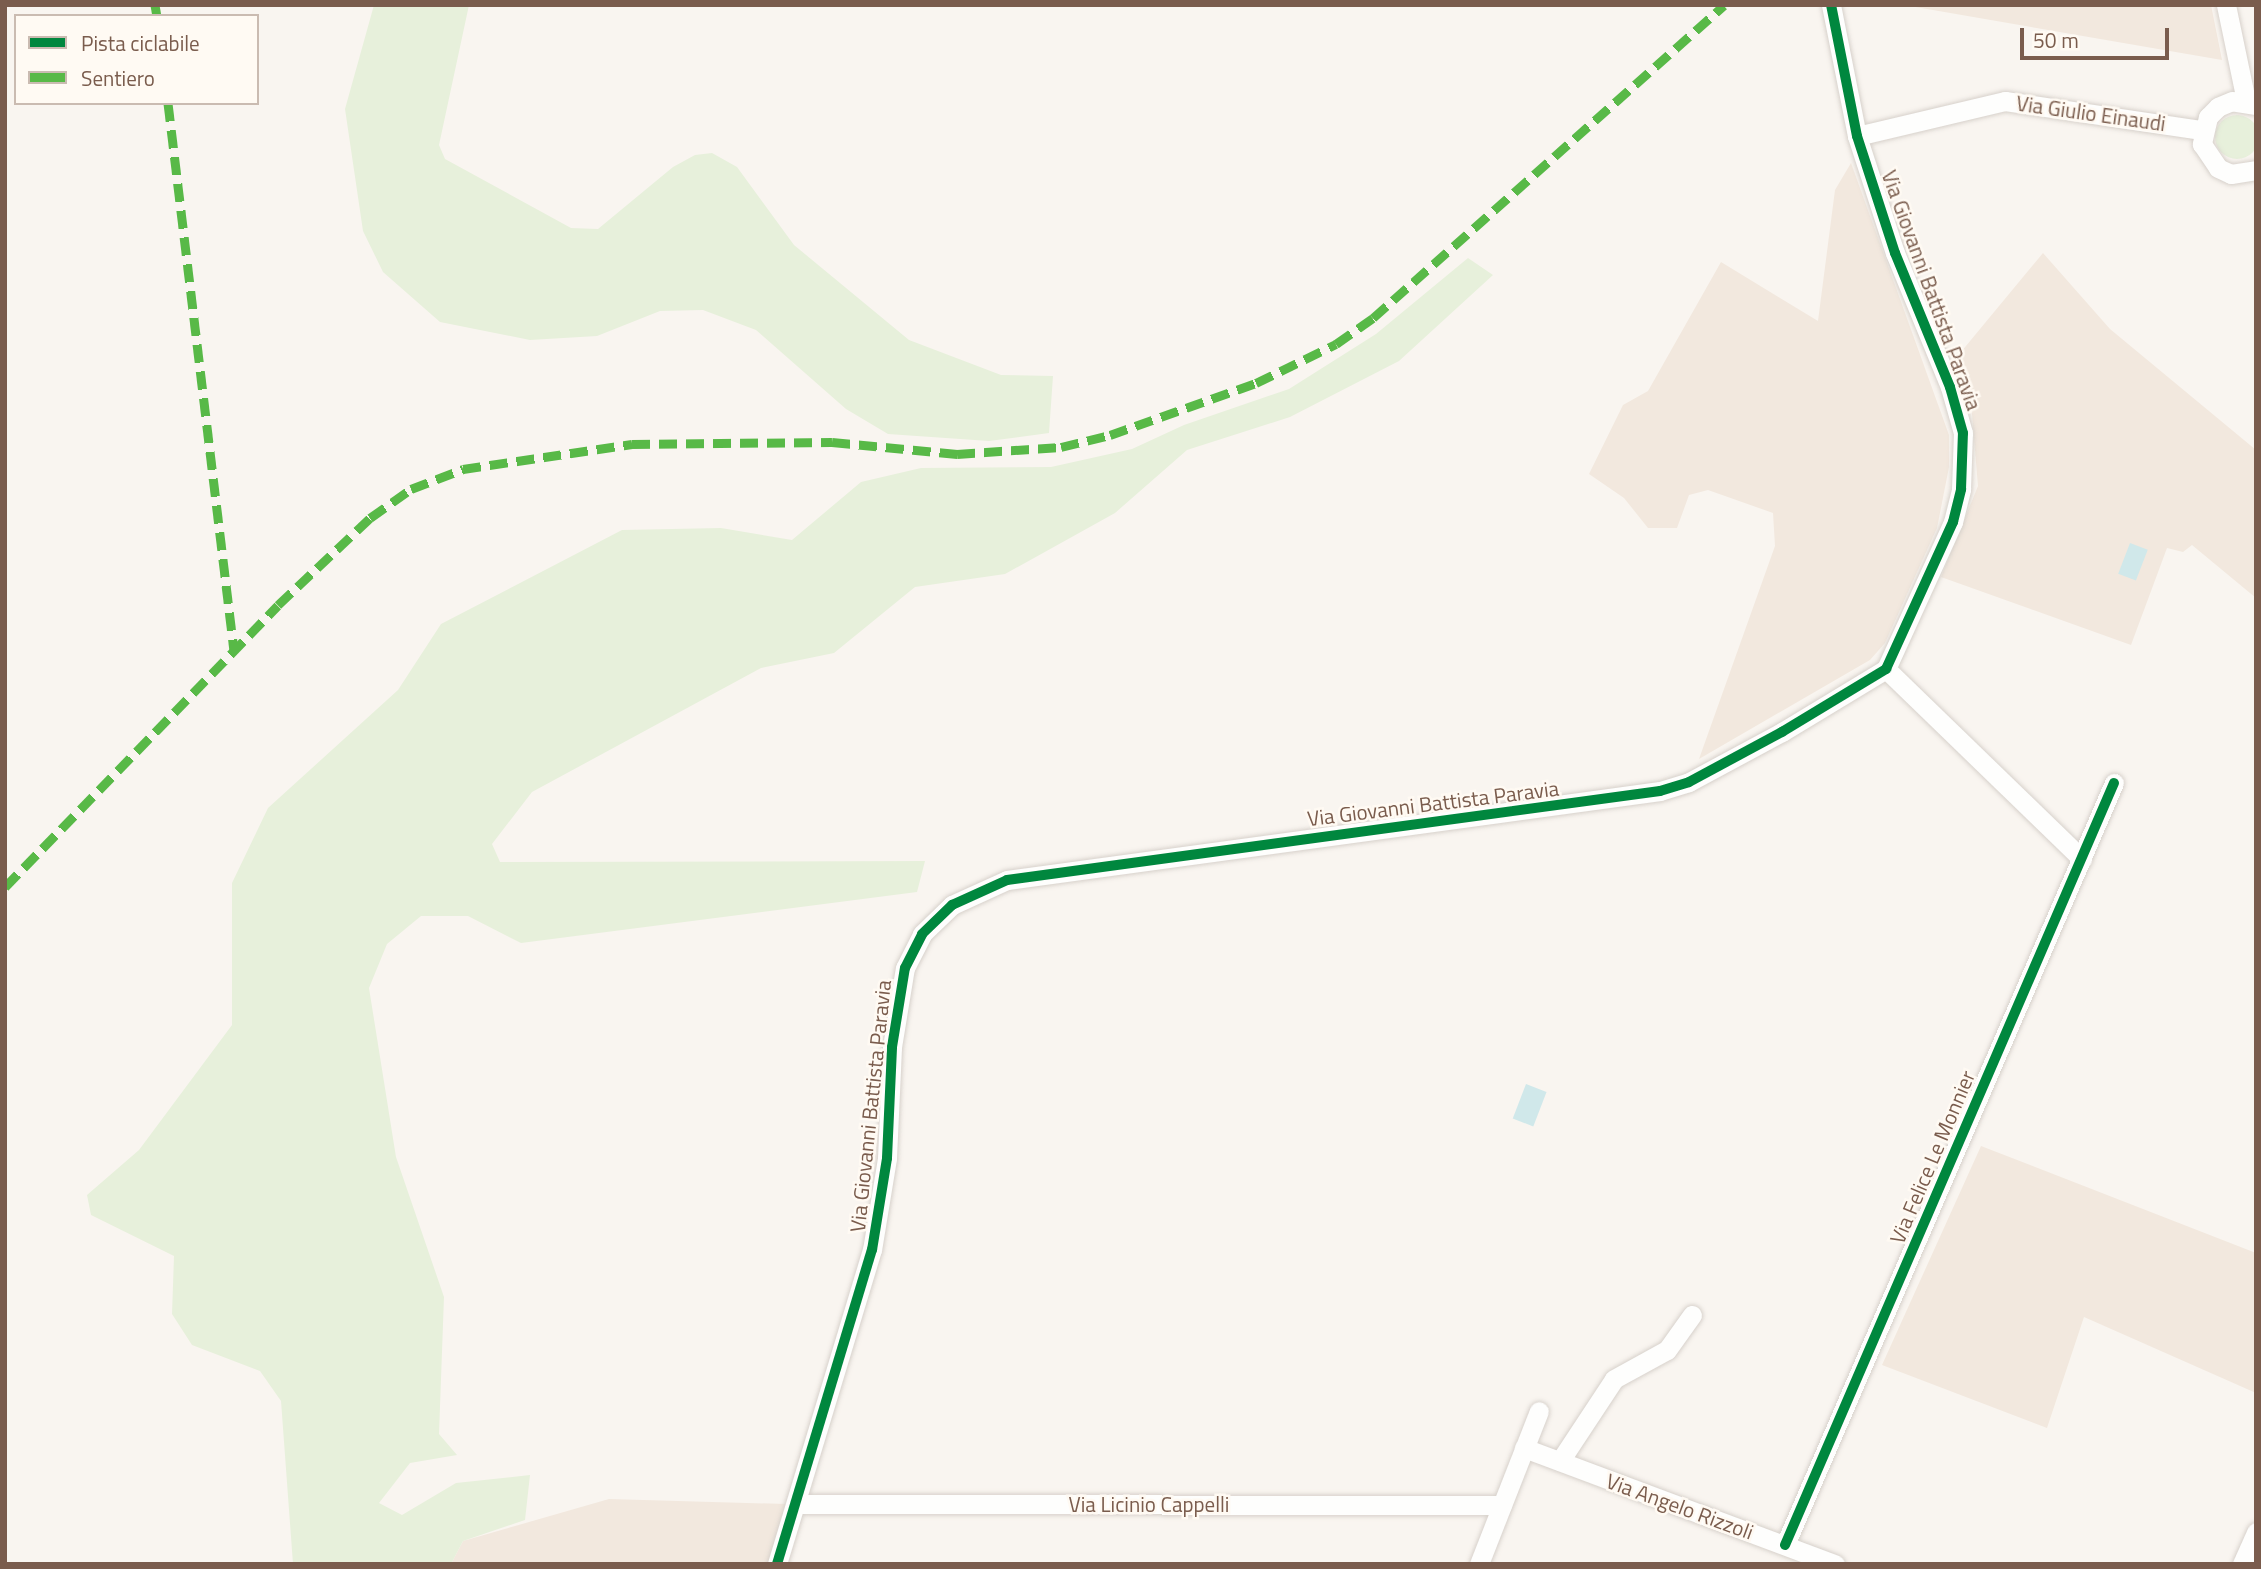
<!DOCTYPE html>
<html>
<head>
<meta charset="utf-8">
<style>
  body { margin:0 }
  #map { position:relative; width:2261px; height:1569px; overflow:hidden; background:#f9f5f0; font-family:"Titillium Web",sans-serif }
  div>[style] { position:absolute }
  .residential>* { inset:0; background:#f2e8de }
  .green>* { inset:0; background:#e7f0db }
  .round { border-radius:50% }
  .water>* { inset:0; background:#d0e8ea; transform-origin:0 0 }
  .roads { filter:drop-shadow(0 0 2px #d7d1cb) drop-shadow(0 0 2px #d7d1cb) }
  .street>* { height:19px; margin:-9.5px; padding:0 9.5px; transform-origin:9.5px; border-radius:9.5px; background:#fefefd }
  .quiet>* { height:9px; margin-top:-4.5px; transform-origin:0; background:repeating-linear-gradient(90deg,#58b947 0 18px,transparent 0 27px) }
  .cycleway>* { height:10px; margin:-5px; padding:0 5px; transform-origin:5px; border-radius:5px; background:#00873e }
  span { translate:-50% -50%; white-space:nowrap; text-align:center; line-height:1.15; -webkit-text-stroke:5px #fffaf3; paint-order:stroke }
  .street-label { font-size:21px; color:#7a5c4d }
  .frame { position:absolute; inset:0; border:7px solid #7a5c4d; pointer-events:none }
  .legend { position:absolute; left:14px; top:14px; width:245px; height:91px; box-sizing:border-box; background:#fffaf3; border:2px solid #cabbb1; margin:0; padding:9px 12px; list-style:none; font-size:21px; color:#7a5c4d }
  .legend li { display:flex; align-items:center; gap:14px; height:35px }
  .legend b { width:35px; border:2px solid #cabbb1 }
  .scale { position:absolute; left:2020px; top:28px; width:149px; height:32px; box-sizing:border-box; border:4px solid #7a5c4d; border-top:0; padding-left:9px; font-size:21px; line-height:24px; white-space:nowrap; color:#7a5c4d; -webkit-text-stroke:5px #fffaf3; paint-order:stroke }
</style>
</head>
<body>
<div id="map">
  <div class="residential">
    <div style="clip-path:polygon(1904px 5px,2211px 5px,2222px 60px)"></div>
    <div style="clip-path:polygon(1851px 163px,1949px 435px,1949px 467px,1937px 528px,1885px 643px,1870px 660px,1699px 759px,1775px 546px,1773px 513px,1708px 490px,1689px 495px,1677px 528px,1648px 528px,1624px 498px,1589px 474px,1623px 405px,1648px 391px,1721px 262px,1818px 321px,1835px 190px)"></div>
    <div style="clip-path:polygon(2043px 253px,2110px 329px,2256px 450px,2256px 598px,2192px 545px,2183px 552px,2167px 548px,2131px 645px,1941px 577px,1978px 486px,1971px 402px,1956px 358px)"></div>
    <div style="clip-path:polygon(1981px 1146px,2256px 1253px,2256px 1393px,2084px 1317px,2047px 1428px,1882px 1365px)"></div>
    <div style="clip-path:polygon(609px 1499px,786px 1504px,768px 1564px,451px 1564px,463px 1541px)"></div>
  </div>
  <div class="green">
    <div style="clip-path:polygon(374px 5px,469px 5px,439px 145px,445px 159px,571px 228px,598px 229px,673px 167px,695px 155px,712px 153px,737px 167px,794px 245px,909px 340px,1001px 375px,1053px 376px,1049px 433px,989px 441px,888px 434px,846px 409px,756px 330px,703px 310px,660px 311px,597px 336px,530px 340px,440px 322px,383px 272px,363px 231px,345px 109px)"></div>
    <div class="round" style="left:2215px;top:115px;width:44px;height:44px"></div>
    <div style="clip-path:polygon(1468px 258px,1493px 275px,1399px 361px,1290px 417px,1187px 450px,1115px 513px,1005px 574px,915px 587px,834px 653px,761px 668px,532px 792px,492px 844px,500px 862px,925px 861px,917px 892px,521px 943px,468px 916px,421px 916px,387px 944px,369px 988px,396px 1157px,444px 1297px,439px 1434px,457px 1455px,410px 1463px,379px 1503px,402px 1515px,456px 1483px,530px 1475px,525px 1520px,463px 1541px,451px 1564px,293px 1564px,281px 1401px,260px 1371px,192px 1345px,172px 1314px,174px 1256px,91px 1215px,87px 1195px,139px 1150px,232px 1025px,232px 883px,268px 808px,398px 690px,441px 624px,622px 530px,721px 528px,792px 540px,861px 482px,921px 468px,1051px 467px,1132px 449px,1184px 425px,1289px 389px,1376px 334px)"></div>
  </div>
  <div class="water">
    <div style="left:2130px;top:543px;width:19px;height:33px;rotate:21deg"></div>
    <div style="left:1526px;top:1084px;width:22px;height:37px;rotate:21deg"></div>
  </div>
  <div class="roads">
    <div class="street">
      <div style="left:2226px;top:5px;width:98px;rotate:78.2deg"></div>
      <div style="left:2256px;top:105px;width:24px;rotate:-171deg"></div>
      <div style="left:2232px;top:101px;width:15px;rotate:157deg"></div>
      <div style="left:2218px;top:107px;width:14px;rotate:135deg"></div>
      <div style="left:2208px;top:117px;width:28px;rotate:103deg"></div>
      <div style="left:2202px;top:144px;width:29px;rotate:56deg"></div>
      <div style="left:2218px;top:168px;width:14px;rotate:25deg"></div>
      <div style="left:2231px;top:174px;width:25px;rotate:-9deg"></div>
      <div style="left:1857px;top:136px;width:152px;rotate:-13.3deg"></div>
      <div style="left:2005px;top:101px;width:199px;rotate:8.4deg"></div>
      <div style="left:1886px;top:669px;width:273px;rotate:44.1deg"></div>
      <div style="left:1524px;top:1448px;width:332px;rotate:20.5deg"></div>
      <div style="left:1560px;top:1461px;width:98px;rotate:-56.6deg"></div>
      <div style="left:1614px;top:1379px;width:60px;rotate:-28.7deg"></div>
      <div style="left:1667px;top:1350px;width:43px;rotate:-54.5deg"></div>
      <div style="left:796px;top:1504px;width:706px;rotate:0.08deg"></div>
      <div style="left:1785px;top:1545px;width:830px;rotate:-66.65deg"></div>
      <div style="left:777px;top:1564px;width:328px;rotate:-73.2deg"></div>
      <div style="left:872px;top:1250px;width:93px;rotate:-80.7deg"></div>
      <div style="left:887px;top:1158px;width:111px;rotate:-87.4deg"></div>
      <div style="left:892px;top:1047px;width:80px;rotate:-80.7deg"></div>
      <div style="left:905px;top:968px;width:38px;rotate:-63deg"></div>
      <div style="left:922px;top:934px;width:42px;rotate:-44deg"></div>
      <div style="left:952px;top:905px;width:60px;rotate:-24.4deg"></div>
      <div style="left:1007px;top:880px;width:659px;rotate:-7.76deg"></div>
      <div style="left:1660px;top:791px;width:30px;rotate:-17deg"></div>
      <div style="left:1689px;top:782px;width:106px;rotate:-28.3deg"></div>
      <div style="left:1782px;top:732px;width:122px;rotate:-31.2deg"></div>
      <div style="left:1886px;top:669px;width:162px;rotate:-65.5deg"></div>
      <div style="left:1953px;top:522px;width:34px;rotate:-76deg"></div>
      <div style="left:1961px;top:489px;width:56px;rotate:-88deg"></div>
      <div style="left:1963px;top:433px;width:48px;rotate:-105.8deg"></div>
      <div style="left:1950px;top:387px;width:145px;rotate:-112.3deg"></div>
      <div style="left:1895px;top:253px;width:123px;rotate:-108deg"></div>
      <div style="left:1857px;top:136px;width:134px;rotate:-101.2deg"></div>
      <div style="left:1479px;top:1564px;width:164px;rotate:-68.6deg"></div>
      <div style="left:2242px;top:1564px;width:35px;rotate:-66deg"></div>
    </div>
  </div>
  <div class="quiet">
    <div style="left:155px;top:5px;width:11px;rotate:80deg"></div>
    <div style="left:168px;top:103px;width:552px;rotate:83.13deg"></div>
    <div style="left:5px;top:887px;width:392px;rotate:-45.9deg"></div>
    <div style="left:278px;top:605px;width:127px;rotate:-43.4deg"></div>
    <div style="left:370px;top:518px;width:50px;rotate:-35.3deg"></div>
    <div style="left:411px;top:489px;width:56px;rotate:-21deg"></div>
    <div style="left:463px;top:469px;width:171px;rotate:-8.4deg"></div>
    <div style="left:632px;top:444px;width:200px;rotate:-0.6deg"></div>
    <div style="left:832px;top:442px;width:126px;rotate:5.5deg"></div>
    <div style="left:957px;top:454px;width:104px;rotate:-3.9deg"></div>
    <div style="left:1061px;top:447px;width:50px;rotate:-13.8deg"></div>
    <div style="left:1110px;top:435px;width:155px;rotate:-19.6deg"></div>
    <div style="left:1256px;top:383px;width:89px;rotate:-26deg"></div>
    <div style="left:1336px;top:344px;width:45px;rotate:-35.1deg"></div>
    <div style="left:1373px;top:318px;width:470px;rotate:-41.7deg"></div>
  </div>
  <div class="cycleway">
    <div style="left:1785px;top:1545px;width:830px;rotate:-66.65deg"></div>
    <div style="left:777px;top:1564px;width:328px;rotate:-73.2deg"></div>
    <div style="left:872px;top:1250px;width:93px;rotate:-80.7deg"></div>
    <div style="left:887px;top:1158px;width:111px;rotate:-87.4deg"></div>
    <div style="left:892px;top:1047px;width:80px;rotate:-80.7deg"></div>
    <div style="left:905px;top:968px;width:38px;rotate:-63deg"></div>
    <div style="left:922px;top:934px;width:42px;rotate:-44deg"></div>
    <div style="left:952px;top:905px;width:60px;rotate:-24.4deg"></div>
    <div style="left:1007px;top:880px;width:659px;rotate:-7.76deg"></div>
    <div style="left:1660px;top:791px;width:30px;rotate:-17deg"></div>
    <div style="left:1689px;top:782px;width:106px;rotate:-28.3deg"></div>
    <div style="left:1782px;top:732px;width:122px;rotate:-31.2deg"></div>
    <div style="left:1886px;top:669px;width:162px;rotate:-65.5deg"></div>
    <div style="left:1953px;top:522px;width:34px;rotate:-76deg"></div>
    <div style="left:1961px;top:489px;width:56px;rotate:-88deg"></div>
    <div style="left:1963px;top:433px;width:48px;rotate:-105.8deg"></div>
    <div style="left:1950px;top:387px;width:145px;rotate:-112.3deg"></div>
    <div style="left:1895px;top:253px;width:123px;rotate:-108deg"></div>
    <div style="left:1857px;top:136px;width:134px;rotate:-101.2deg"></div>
  </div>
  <div class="street-label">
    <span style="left:2091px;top:113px;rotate:8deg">Via Giulio Einaudi</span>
    <span style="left:1932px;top:290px;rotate:70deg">Via Giovanni Battista Paravia</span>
    <span style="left:1433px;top:803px;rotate:-7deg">Via Giovanni Battista Paravia</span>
    <span style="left:870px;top:1106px;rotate:-84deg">Via Giovanni Battista Paravia</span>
    <span style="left:1932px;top:1157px;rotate:-67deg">Via Felice Le Monnier</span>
    <span style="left:1149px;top:1504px">Via Licinio Cappelli</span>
    <span style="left:1680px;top:1506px;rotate:20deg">Via Angelo Rizzoli</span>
  </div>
  <div class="frame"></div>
  <ul class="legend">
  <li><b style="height:9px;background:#00873e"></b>Pista ciclabile</li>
  <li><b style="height:9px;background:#58b947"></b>Sentiero</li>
  </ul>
  <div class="scale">50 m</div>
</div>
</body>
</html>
